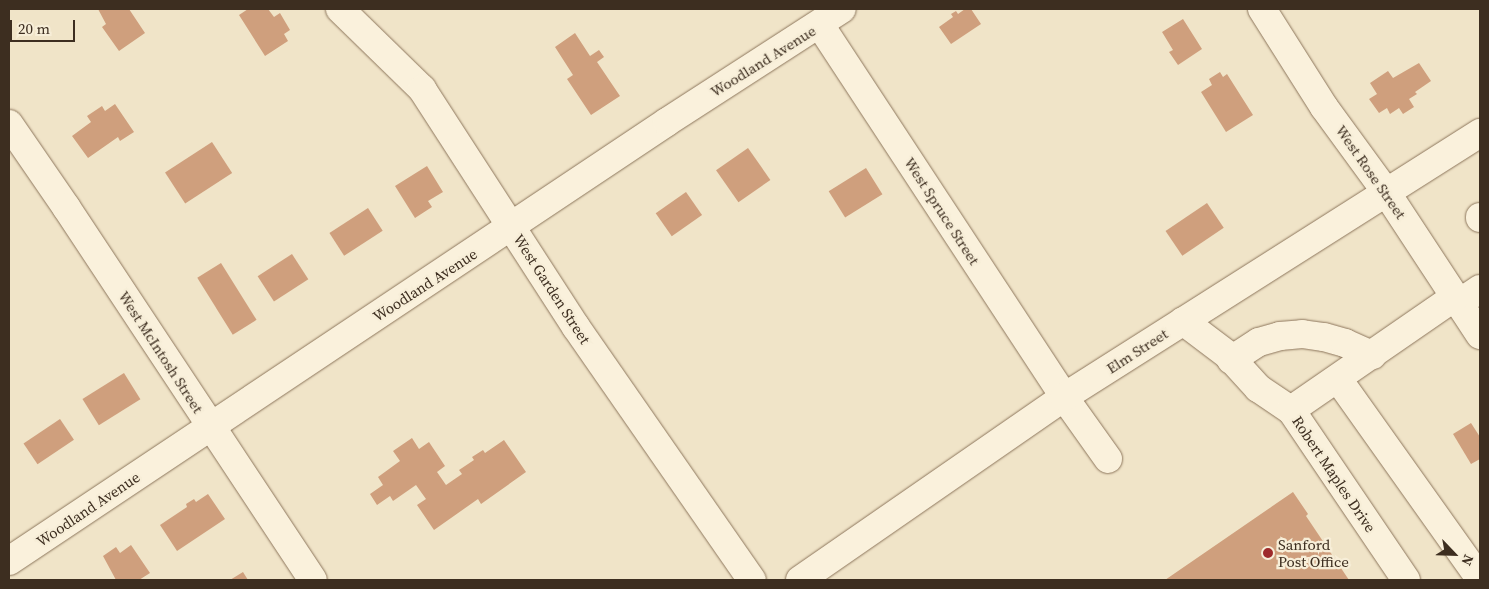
<!DOCTYPE html>
<html>
<head>
<meta charset="utf-8">
<style>
  body { margin:0 }
  #map { position:relative; width:1489px; height:589px; overflow:hidden; background:#f0e4c8; font-family:"Source Serif 4",serif }
  div>[style] { position:absolute }
  .building>* { inset:0; background:#cf9f7d; transform-origin:0 0 }
  .roads { filter:drop-shadow(0 0 1px #8d765c) drop-shadow(0 0 1px #8d765c) }
  .minor>* { height:28px; margin:-14px; padding:0 14px; transform-origin:14px; border-radius:14px; background:#faf1dc }
  .dots>* { width:14px; height:14px; translate:-50% -50%; box-sizing:border-box; border:2px solid #f7eed8; border-radius:50% }
  span { translate:-50% -50%; white-space:nowrap; text-align:center; line-height:1.15; -webkit-text-stroke:4.5px #f7eed8; paint-order:stroke }
  .street-label { font-size:15px; color:#3d2e20 }
  .poi-label { font-size:15px; color:#3d2e20 }
  .left { translate:0 -50%; text-align:left }
  .frame { position:absolute; inset:0; border:10px solid #3d2e20; pointer-events:none }
  .north { position:absolute; left:1429px; top:529px; width:50px; height:50px; -webkit-text-stroke:4px #f7eed8; paint-order:stroke; rotate:114deg; font-size:14px; font-weight:700; line-height:20px; text-align:center; color:#3d2e20 }
  .north::after { content:''; display:block; margin:auto; width:18px; height:22px; background:#3d2e20; clip-path:polygon(50% 0,100% 100%,50% 72%,0 100%) }
  .scale { position:absolute; left:10px; top:20px; width:65px; height:22px; box-sizing:border-box; border:2px solid #3d2e20; border-top:0; padding-left:6px; font-size:15px; line-height:18px; white-space:nowrap; color:#3d2e20; -webkit-text-stroke:4px #f7eed8; paint-order:stroke }
</style>
</head>
<body>
<div id="map">
  <div class="building">
    <div style="clip-path:polygon(98px 9px,129px 9px,145px 33px,119px 51px,102px 27px,106px 24px)"></div>
    <div style="clip-path:polygon(248px 9px,268px 9px,274px 17px,280px 13px,290px 30px,284px 34px,288px 41px,265px 56px,239px 15px)"></div>
    <div style="clip-path:polygon(965px 9px,971px 9px,981px 24px,951px 44px,939px 27px,953px 17px,951px 14px,956px 11px,958px 14px)"></div>
    <div style="clip-path:polygon(1183px 19px,1202px 49px,1178px 65px,1169px 52px,1173px 50px,1162px 32px)"></div>
    <div style="clip-path:polygon(575px 33px,590px 56px,599px 50px,604px 57px,597px 62px,620px 96px,591px 115px,567px 79px,573px 75px,555px 47px)"></div>
    <div style="clip-path:polygon(1419px 63px,1431px 81px,1415px 92px,1417px 94px,1409px 99px,1414px 107px,1403px 114px,1399px 108px,1390px 114px,1387px 108px,1379px 113px,1369px 99px,1377px 94px,1370px 83px,1388px 71px,1393px 78px)"></div>
    <div style="clip-path:polygon(1220px 72px,1223px 77px,1227px 74px,1253px 115px,1226px 132px,1201px 92px,1212px 85px,1209px 79px)"></div>
    <div style="clip-path:polygon(115px 104px,134px 132px,120px 141px,118px 137px,88px 158px,72px 136px,91px 122px,87px 116px,102px 106px,105px 111px)"></div>
    <div style="left:212px;top:142px;width:37px;height:56px;rotate:57deg"></div>
    <div style="left:748px;top:148px;width:39px;height:39px;rotate:55deg"></div>
    <div style="clip-path:polygon(427px 166px,443px 192px,428px 201px,432px 207px,415px 218px,395px 186px)"></div>
    <div style="left:866px;top:168px;width:31px;height:44px;rotate:58deg"></div>
    <div style="left:686px;top:192px;width:28px;height:37px;rotate:55deg"></div>
    <div style="left:1207px;top:203px;width:30px;height:50px;rotate:56deg"></div>
    <div style="left:368px;top:208px;width:27px;height:46px;rotate:57deg"></div>
    <div style="left:292px;top:254px;width:30px;height:41px;rotate:57deg"></div>
    <div style="left:221px;top:263px;width:67px;height:28px;rotate:58deg"></div>
    <div style="left:124px;top:373px;width:31px;height:49px;rotate:58deg"></div>
    <div style="left:60px;top:419px;width:25px;height:44px;rotate:56deg"></div>
    <div style="clip-path:polygon(1471px 423px,1480px 437px,1480px 459px,1471px 464px,1453px 434px)"></div>
    <div style="clip-path:polygon(412px 438px,419px 449px,429px 442px,445px 466px,437px 472px,446px 485px,462px 474px,459px 470px,474px 460px,472px 457px,483px 450px,485px 453px,504px 440px,526px 472px,481px 504px,478px 499px,434px 530px,417px 505px,426px 499px,416px 485px,393px 501px,390px 496px,377px 505px,370px 494px,383px 485px,378px 477px,400px 461px,393px 451px)"></div>
    <div style="clip-path:polygon(1293px 492px,1308px 514px,1306px 516px,1349px 580px,1165px 580px)"></div>
    <div style="clip-path:polygon(208px 494px,225px 519px,177px 551px,160px 525px,187px 507px,186px 504px,194px 499px,196px 502px)"></div>
    <div style="clip-path:polygon(131px 545px,150px 573px,139px 580px,116px 580px,103px 556px,116px 547px,120px 553px)"></div>
    <div style="clip-path:polygon(243px 572px,248px 580px,230px 580px)"></div>
  </div>
  <div class="roads">
    <div class="minor">
      <div style="left:340px;top:9px;width:115px;rotate:44.3deg"></div>
      <div style="left:422px;top:89px;width:283px;rotate:57.1deg"></div>
      <div style="left:576px;top:327px;width:308px;rotate:55.2deg"></div>
      <div style="left:1262px;top:9px;width:116px;rotate:57.7deg"></div>
      <div style="left:1324px;top:107px;width:105px;rotate:53.9deg"></div>
      <div style="left:1386px;top:192px;width:171px;rotate:56.7deg"></div>
      <div style="left:820px;top:25px;width:445px;rotate:56.7deg"></div>
      <div style="left:1064px;top:397px;width:76px;rotate:54.6deg"></div>
      <div style="left:9px;top:124px;width:101px;rotate:55.5deg"></div>
      <div style="left:66px;top:207px;width:447px;rotate:56.5deg"></div>
      <div style="left:1480px;top:217px;width:1px;rotate:90deg"></div>
      <div style="left:1459px;top:303px;width:25px;rotate:-34deg"></div>
      <div style="left:1183px;top:321px;width:56px;rotate:37.1deg"></div>
      <div style="left:1228px;top:355px;width:45px;rotate:47.7deg"></div>
      <div style="left:1258px;top:388px;width:40px;rotate:34deg"></div>
      <div style="left:1291px;top:410px;width:205px;rotate:55.9deg"></div>
      <div style="left:1231px;top:360px;width:33px;rotate:-33deg"></div>
      <div style="left:1259px;top:342px;width:22px;rotate:-16deg"></div>
      <div style="left:1280px;top:336px;width:22px;rotate:-5deg"></div>
      <div style="left:1302px;top:334px;width:22px;rotate:8deg"></div>
      <div style="left:1324px;top:337px;width:22px;rotate:16deg"></div>
      <div style="left:1345px;top:343px;width:30px;rotate:24deg"></div>
      <div style="left:1338px;top:379px;width:245px;rotate:54.6deg"></div>
      <div style="left:1291px;top:410px;width:199px;rotate:-34.6deg"></div>
      <div style="left:9px;top:561px;width:791px;rotate:-33.71deg"></div>
      <div style="left:667px;top:122px;width:208px;rotate:-32.9deg"></div>
      <div style="left:800px;top:580px;width:321px;rotate:-34.7deg"></div>
      <div style="left:1064px;top:397px;width:493px;rotate:-32.4deg"></div>
    </div>
  </div>
  <div class="dots">
    <div style="left:1268px;top:553px;background:#9e2a2b"></div>
  </div>
  <div class="street-label">
    <span style="left:763px;top:61px;rotate:-32deg">Woodland Avenue</span>
    <span style="left:1371px;top:172px;rotate:55deg">West Rose Street</span>
    <span style="left:942px;top:211px;rotate:57deg">West Spruce Street</span>
    <span style="left:425px;top:285px;rotate:-33deg">Woodland Avenue</span>
    <span style="left:552px;top:289px;rotate:57deg">West Garden Street</span>
    <span style="left:1137px;top:351px;rotate:-33deg">Elm Street</span>
    <span style="left:161px;top:352px;rotate:57deg">West McIntosh Street</span>
    <span style="left:1334px;top:474px;rotate:56deg">Robert Maples Drive</span>
    <span style="left:88px;top:509px;rotate:-34deg">Woodland Avenue</span>
  </div>
  <div class="poi-label">
    <span class="left" style="left:1278px;top:553px">Sanford<br>Post Office</span>
  </div>
  <div class="frame"></div>
  <div class="north">N</div>
  <div class="scale">20 m</div>
</div>
</body>
</html>
